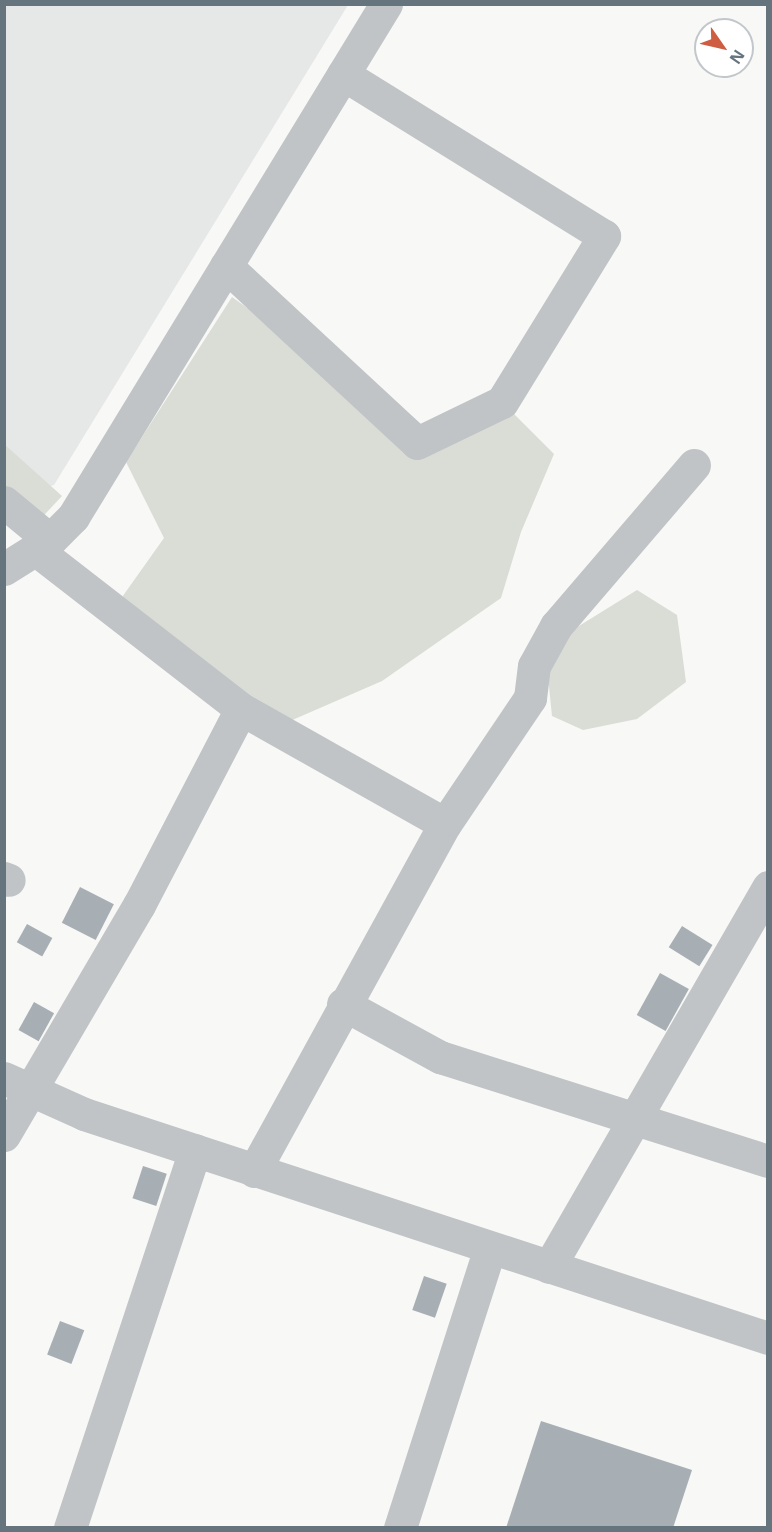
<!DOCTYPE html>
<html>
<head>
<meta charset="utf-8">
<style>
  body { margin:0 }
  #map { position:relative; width:772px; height:1532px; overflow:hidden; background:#f8f8f6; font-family:"Noto Sans",sans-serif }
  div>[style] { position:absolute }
  .built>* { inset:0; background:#e6e7e7 }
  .green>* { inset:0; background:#d9ddd6 }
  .building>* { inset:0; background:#a8afb4; transform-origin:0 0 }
  .minor>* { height:33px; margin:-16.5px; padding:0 16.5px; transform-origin:16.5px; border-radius:16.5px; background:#c0c4c7 }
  span { translate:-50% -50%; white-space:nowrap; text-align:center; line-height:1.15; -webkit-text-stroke:6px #fff; paint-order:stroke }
  .frame { position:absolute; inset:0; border:6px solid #66747d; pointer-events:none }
  .north { position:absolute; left:694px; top:18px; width:60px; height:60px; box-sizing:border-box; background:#fff; border:2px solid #c2c7cb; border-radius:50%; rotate:124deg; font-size:16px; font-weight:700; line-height:24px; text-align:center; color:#66747d }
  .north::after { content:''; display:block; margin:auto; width:21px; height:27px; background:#ce5d41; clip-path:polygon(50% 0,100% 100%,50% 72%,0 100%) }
</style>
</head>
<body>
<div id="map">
  <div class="built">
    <div style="clip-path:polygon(4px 5px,348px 5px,54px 485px,41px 489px,5px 454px)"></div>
  </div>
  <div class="green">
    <div style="clip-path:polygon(232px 297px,362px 391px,417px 442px,502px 402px,554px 454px,521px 532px,501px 598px,382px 681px,274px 728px,120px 600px,164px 538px,126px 462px)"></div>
    <div style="clip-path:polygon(4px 444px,62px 496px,32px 528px,5px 501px)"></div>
    <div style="clip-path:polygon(637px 590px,677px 615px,686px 682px,637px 719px,583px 730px,552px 716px,545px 647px)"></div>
  </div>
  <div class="building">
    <div style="left:80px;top:887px;width:38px;height:40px;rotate:27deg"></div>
    <div style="left:27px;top:924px;width:29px;height:21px;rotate:29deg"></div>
    <div style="left:682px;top:926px;width:36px;height:25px;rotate:32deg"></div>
    <div style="left:660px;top:973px;width:33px;height:48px;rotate:29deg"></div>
    <div style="left:34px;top:1002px;width:23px;height:32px;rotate:29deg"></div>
    <div style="left:143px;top:1166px;width:25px;height:34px;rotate:18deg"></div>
    <div style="left:424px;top:1276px;width:24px;height:36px;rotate:19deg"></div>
    <div style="left:60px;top:1321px;width:26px;height:36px;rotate:21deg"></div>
    <div style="clip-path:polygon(541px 1421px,692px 1470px,673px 1528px,506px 1528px)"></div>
  </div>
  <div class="minor">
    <div style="left:226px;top:266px;width:260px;rotate:42.8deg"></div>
    <div style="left:417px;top:443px;width:94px;rotate:-25.8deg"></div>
    <div style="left:502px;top:402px;width:195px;rotate:-58.4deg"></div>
    <div style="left:604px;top:236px;width:307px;rotate:-148.2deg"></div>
    <div style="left:4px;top:502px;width:60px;rotate:39.6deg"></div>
    <div style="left:35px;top:549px;width:261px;rotate:37.8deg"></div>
    <div style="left:241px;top:709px;width:234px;rotate:29.4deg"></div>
    <div style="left:4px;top:569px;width:54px;rotate:-32.2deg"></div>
    <div style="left:50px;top:540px;width:33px;rotate:-45deg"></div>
    <div style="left:73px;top:517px;width:601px;rotate:-58.61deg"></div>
    <div style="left:4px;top:878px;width:5px;rotate:22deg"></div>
    <div style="left:343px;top:1004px;width:111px;rotate:28.7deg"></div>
    <div style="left:440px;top:1057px;width:344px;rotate:17.6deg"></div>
    <div style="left:4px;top:1078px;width:88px;rotate:24.2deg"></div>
    <div style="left:84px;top:1114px;width:720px;rotate:18.13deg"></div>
    <div style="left:4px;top:1135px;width:267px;rotate:-59.6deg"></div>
    <div style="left:139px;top:905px;width:221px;rotate:-62.5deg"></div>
    <div style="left:254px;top:1171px;width:396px;rotate:-61.2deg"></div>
    <div style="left:445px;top:824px;width:152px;rotate:-56deg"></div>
    <div style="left:530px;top:698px;width:32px;rotate:-83deg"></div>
    <div style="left:534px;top:666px;width:46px;rotate:-61.2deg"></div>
    <div style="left:556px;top:626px;width:212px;rotate:-49.4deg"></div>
    <div style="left:549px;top:1267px;width:439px;rotate:-60deg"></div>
    <div style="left:70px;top:1528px;width:398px;rotate:-71.7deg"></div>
    <div style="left:400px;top:1528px;width:294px;rotate:-72.2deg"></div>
  </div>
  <div class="frame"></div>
  <div class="north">N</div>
</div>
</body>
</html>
